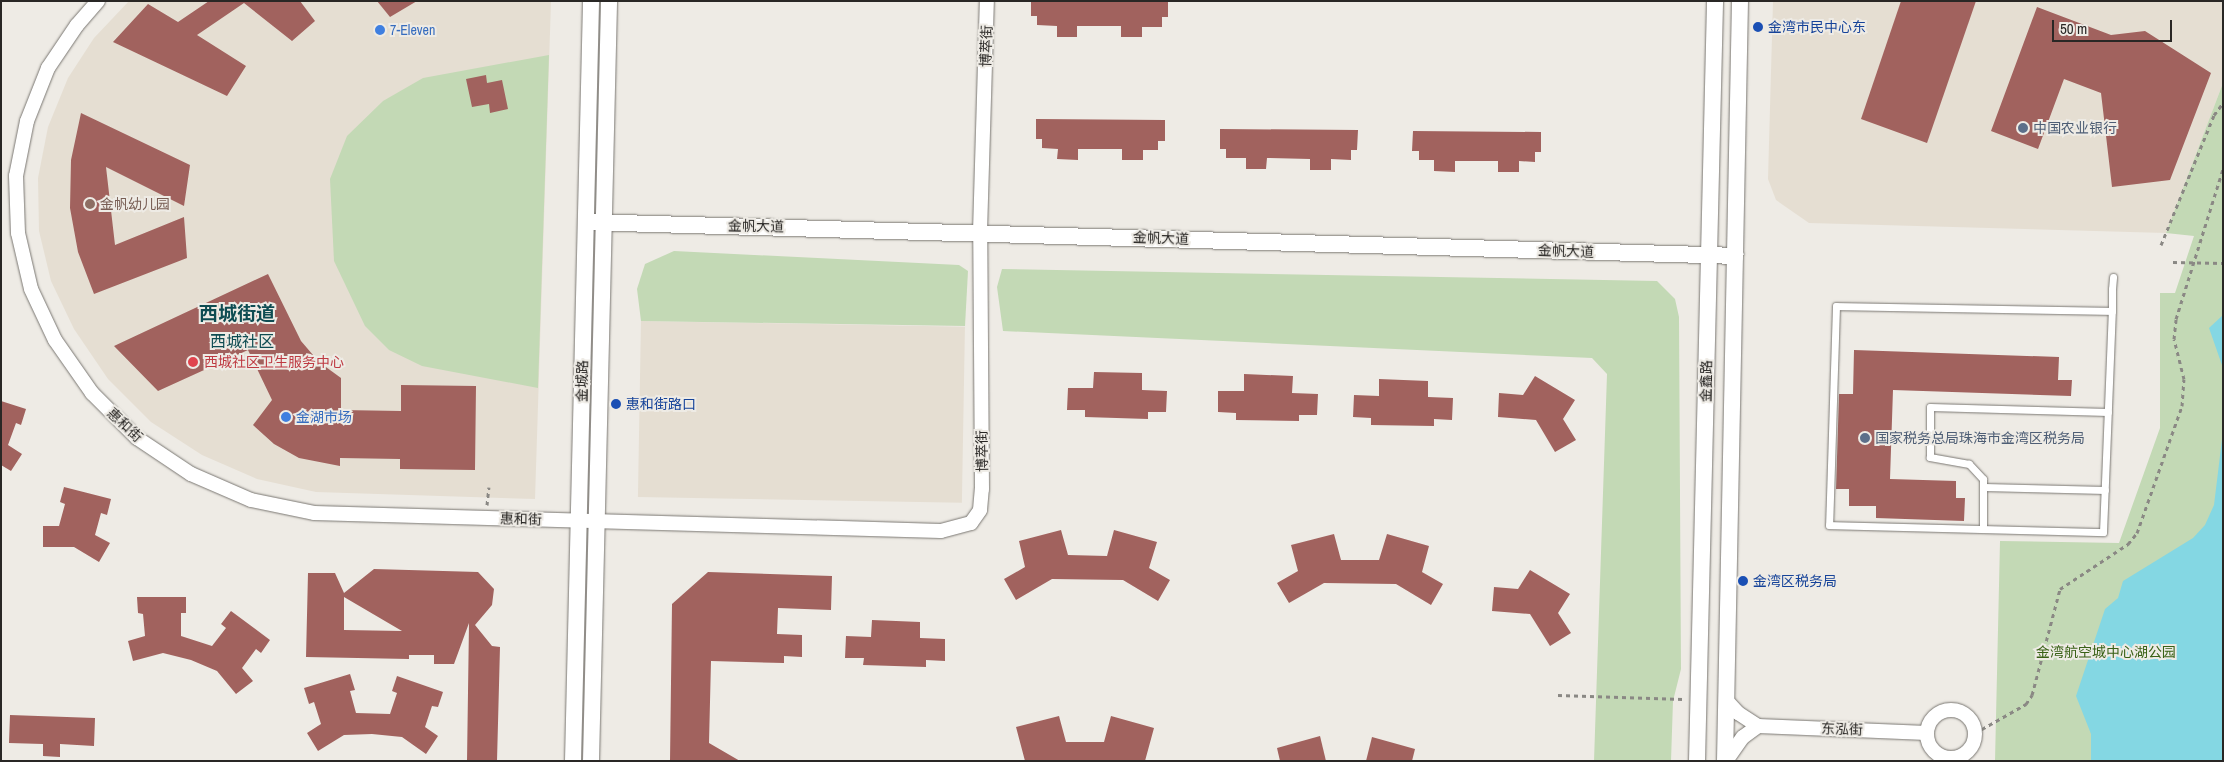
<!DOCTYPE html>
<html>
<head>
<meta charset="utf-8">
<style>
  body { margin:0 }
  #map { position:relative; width:2224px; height:762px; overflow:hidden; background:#eeebe5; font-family:"Archivo Narrow","Noto Sans SC",sans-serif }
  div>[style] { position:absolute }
  .built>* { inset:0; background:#e5ded2; transform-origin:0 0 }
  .green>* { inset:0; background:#c3d9b5 }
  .water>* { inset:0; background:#84d7e3 }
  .building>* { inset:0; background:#a1625e }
  .path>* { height:3px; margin-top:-1.5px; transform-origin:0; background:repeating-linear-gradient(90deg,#8a8884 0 4px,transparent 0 8px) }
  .roads { filter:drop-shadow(0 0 1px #7a7772) drop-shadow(0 0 1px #7a7772) }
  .service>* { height:7px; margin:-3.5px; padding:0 3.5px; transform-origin:3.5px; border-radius:3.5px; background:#fff }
  .minor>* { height:14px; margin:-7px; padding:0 7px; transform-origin:7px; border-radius:7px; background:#fff }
  .minor>.ring { margin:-7px; padding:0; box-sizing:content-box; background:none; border:14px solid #fff; border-radius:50% }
  .tertiary>* { height:16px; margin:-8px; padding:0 8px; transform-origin:8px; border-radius:8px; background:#fff }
  .dots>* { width:14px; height:14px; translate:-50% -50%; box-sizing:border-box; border:2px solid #eeebe5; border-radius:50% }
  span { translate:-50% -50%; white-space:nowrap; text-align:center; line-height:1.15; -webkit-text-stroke:4px #eeebe5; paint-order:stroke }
  .transit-label { font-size:14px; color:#164399 }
  .left { translate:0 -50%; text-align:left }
  .shop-label { font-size:14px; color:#366cbe }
  .street-label { font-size:14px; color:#292725 }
  .service-label { font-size:14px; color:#4e5e75 }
  .education-label { font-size:14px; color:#785e54 }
  .health-label { font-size:14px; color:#be3a42 }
  .park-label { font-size:14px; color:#396116 }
  .quarter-label { font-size:16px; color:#0e4c52 }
  .district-label { font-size:19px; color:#0e4c52; font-weight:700 }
  .frame { position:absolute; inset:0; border:2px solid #292725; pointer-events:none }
  .scale { position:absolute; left:2052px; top:20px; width:120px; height:22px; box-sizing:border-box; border:2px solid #292725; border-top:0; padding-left:6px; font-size:15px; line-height:18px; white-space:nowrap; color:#292725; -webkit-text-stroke:4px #eeebe5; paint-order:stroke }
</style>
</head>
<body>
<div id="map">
  <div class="built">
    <div style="clip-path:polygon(129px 1px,551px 1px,535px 499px,316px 492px,257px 479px,202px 455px,151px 422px,108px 379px,74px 329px,51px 281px,39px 231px,38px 178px,48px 127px,68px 78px,94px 38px)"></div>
    <div style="clip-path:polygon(1773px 1px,2223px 1px,2223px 83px,2166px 233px,1809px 223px,1776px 200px,1768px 179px)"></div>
    <div style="left:641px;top:321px;width:324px;height:176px;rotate:1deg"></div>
  </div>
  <div class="green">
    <div style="clip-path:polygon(549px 55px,538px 388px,422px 366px,389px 350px,365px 326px,334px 261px,330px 179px,347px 136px,383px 101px,423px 78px)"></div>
    <div style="clip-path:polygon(2223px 83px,2223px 761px,1995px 761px,2000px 541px,2119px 543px,2160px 428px,2160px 293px,2175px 293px,2194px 236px,2166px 233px)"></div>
    <div style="clip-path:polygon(674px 251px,959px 265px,968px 271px,965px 326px,641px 321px,637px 289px,645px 264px)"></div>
    <div style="clip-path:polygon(1002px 269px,1657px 281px,1675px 299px,1679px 317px,1681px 669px,1673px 701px,1671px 761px,1594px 761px,1607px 374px,1592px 358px,1003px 331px,997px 287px)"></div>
  </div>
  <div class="water">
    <div style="clip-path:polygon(2223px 315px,2223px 368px,2209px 328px)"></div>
    <div style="clip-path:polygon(2223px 431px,2223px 761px,2091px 761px,2091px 734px,2076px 696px,2105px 609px,2118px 598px,2123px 581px,2193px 538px,2205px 525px,2214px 505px)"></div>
  </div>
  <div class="building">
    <div style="clip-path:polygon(209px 1px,300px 1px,315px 21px,292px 41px,244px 3px,197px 35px,246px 66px,227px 96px,113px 42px,148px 4px,178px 22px)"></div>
    <div style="clip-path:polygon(377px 1px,417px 1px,390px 17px)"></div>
    <div style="clip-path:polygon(1031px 1px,1168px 1px,1168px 17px,1162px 17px,1162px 27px,1142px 27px,1142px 37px,1121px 37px,1121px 26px,1077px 26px,1077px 37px,1057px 37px,1057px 26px,1037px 25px,1037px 16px,1031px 16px)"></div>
    <div style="clip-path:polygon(1901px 1px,1976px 1px,1927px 143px,1861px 119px)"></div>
    <div style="clip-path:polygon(2037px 7px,2111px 35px,2145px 31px,2211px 73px,2170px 180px,2112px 187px,2101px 93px,2064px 79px,2038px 149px,1991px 131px)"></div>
    <div style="clip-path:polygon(486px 75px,487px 83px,502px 80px,508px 109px,490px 113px,489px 104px,472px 107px,466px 79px)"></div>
    <div style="clip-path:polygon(81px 113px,190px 165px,184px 206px,106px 167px,115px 245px,184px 217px,187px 258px,94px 294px,78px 252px,70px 208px,71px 160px)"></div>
    <div style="clip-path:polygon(1036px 119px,1165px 120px,1165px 141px,1158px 141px,1158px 150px,1143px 150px,1143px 160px,1122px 160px,1122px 149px,1078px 149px,1078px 160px,1057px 159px,1058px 149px,1042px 148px,1042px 139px,1036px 139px)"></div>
    <div style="clip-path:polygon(1220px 129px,1358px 130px,1357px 150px,1351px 150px,1351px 160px,1331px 159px,1331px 170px,1310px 170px,1310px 159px,1267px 158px,1266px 169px,1246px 169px,1246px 158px,1226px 158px,1226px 149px,1220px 149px)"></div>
    <div style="clip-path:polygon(1413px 131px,1541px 132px,1541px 152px,1535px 152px,1535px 162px,1519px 161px,1519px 172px,1498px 172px,1498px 161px,1455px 161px,1455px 172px,1434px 171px,1434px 160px,1419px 160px,1419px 151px,1412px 151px)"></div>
    <div style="clip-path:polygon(268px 274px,301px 341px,319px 362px,341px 378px,341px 410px,401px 411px,401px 385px,476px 386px,475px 470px,400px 469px,400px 459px,340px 458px,340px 466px,299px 458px,274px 444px,253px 425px,272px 400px,248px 350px,158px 391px,114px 346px)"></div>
    <div style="clip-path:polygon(1854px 350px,2059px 357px,2058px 380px,2072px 380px,2071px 396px,1893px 390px,1890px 479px,1956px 481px,1956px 498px,1965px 498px,1964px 521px,1876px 518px,1876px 506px,1849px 506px,1849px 489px,1836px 489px,1839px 394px,1853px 394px)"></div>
    <div style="clip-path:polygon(1094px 372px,1142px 373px,1142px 390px,1167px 391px,1166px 412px,1148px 412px,1148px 419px,1085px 417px,1085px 410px,1067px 410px,1068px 388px,1093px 388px)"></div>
    <div style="clip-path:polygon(1244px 374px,1293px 376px,1292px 393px,1318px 394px,1317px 415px,1299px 415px,1299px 421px,1236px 420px,1236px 413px,1218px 412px,1218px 391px,1244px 391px)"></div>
    <div style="clip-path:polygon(1535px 376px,1575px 400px,1563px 419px,1576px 440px,1555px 452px,1536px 420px,1498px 417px,1499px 393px,1523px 395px)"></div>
    <div style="clip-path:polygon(1379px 379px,1428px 381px,1428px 397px,1453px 398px,1452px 420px,1434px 419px,1434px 426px,1371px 425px,1371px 418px,1353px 417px,1354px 395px,1379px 396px)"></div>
    <div style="clip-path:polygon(1px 401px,26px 409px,21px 425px,16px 423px,8px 445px,22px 454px,11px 471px,1px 465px)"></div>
    <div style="clip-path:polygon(64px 487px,111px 499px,107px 515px,101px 513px,95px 535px,110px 543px,99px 562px,74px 547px,43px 547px,43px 526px,59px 526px,65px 504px,60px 502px)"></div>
    <div style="clip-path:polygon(1061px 530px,1068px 555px,1107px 556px,1114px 530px,1157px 542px,1149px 568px,1170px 580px,1158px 601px,1123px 580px,1052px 579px,1016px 600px,1004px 579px,1025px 567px,1019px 541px)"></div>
    <div style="clip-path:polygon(1334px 534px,1341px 560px,1379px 560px,1387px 534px,1429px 546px,1422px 572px,1443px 584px,1431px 605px,1396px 584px,1324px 583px,1289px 603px,1277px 583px,1298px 571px,1291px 545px)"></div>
    <div style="clip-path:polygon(evenodd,374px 569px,478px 572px,494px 589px,492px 605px,475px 625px,492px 646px,500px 647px,497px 761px,467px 761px,469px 623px,454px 664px,434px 664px,434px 655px,409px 655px,409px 659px,306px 657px,308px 573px,335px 573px,344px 593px,374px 569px,344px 597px,402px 631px,344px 630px,344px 597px)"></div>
    <div style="clip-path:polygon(1530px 570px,1570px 594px,1558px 613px,1571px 633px,1550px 646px,1530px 614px,1492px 611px,1494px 587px,1518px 589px)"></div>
    <div style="clip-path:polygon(708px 572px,832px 576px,831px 610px,778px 608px,777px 634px,802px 635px,802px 657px,784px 656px,784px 663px,711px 661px,709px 743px,740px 761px,670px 761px,672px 604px)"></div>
    <div style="clip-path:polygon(137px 597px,186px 597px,186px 613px,181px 613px,181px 636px,212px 646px,226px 628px,221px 624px,231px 611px,270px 640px,261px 653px,256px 649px,242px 668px,253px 681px,236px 694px,217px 671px,191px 660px,163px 653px,133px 661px,128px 641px,145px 636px,143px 614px,138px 613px)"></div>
    <div style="clip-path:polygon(872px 620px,920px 622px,920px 638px,945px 639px,945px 661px,926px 660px,926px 667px,863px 665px,864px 658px,845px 658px,846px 636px,871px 637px)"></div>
    <div style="clip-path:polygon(350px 674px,355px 690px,350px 691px,356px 713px,390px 714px,397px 693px,392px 691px,397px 676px,443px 692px,438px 707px,432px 706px,425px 727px,438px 736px,426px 754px,402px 737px,372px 734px,344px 735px,318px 751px,307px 733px,321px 724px,314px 702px,309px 704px,304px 688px)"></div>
    <div style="clip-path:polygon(10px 715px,95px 718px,94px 746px,60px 744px,60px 757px,43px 756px,43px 744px,9px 743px)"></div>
    <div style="clip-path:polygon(1059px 716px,1066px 742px,1104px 742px,1111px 716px,1154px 728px,1145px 761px,1025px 761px,1016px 727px)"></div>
    <div style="clip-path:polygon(1320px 736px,1326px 761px,1280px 761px,1277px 748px)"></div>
    <div style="clip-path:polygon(1372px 737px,1415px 749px,1412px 761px,1366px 761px)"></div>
  </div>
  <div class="path">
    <div style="left:2161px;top:245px;width:140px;rotate:-67.8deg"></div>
    <div style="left:2214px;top:115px;width:15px;rotate:-53deg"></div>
    <div style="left:2173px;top:262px;width:50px;rotate:1.1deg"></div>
    <div style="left:487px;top:505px;width:18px;rotate:-84deg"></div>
    <div style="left:1558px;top:695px;width:125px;rotate:1.8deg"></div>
    <div style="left:1975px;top:733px;width:59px;rotate:-29.6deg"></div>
    <div style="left:2026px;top:704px;width:11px;rotate:-56deg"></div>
    <div style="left:2032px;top:695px;width:110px;rotate:-75.2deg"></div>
    <div style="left:2060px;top:589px;width:82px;rotate:-33.5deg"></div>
    <div style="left:2128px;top:544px;width:14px;rotate:-51deg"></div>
    <div style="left:2137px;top:533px;width:135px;rotate:-70.5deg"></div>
    <div style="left:2182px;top:406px;width:27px;rotate:-86deg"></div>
    <div style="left:2184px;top:379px;width:41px;rotate:-104deg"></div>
    <div style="left:2174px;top:339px;width:20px;rotate:-84deg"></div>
    <div style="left:2176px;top:319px;width:157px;rotate:-72.6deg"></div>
  </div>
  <div class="roads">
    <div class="service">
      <div style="left:2112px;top:311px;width:276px;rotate:-179deg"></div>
      <div style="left:1836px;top:306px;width:219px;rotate:91.8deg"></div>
      <div style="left:1829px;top:525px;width:274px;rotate:1.5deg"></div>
      <div style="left:2103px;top:532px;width:221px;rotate:-87.7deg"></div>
      <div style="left:2112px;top:311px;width:22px;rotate:-90deg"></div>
      <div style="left:2112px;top:289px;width:12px;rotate:-85deg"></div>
      <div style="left:1984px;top:487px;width:121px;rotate:1.4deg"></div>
      <div style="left:1983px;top:529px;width:50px;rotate:-90deg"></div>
      <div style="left:1983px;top:479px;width:21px;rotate:-133deg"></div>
      <div style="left:1969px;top:464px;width:40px;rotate:-170deg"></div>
      <div style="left:1930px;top:457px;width:50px;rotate:-90deg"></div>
      <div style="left:1930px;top:407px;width:178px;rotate:1.6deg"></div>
    </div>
    <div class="minor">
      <div style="left:98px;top:1px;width:32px;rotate:131deg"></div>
      <div style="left:77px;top:25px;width:52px;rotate:124deg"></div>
      <div style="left:48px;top:68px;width:57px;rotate:111.6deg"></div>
      <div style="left:27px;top:121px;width:56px;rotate:101.3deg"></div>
      <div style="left:16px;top:176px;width:57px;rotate:88deg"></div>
      <div style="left:18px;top:233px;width:57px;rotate:76.9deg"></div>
      <div style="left:31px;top:289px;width:56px;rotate:64.8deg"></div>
      <div style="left:55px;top:340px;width:65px;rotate:55.1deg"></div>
      <div style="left:92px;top:393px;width:64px;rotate:45deg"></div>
      <div style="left:137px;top:438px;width:65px;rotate:33.7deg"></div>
      <div style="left:191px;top:474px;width:65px;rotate:23.4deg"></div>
      <div style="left:251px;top:500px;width:64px;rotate:11.7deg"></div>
      <div style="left:314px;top:513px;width:627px;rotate:1.64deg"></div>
      <div style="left:941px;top:531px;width:31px;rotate:-15deg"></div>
      <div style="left:971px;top:523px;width:16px;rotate:-55deg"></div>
      <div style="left:980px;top:510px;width:21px;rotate:-85deg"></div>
      <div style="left:982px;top:489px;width:257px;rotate:-90.4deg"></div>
      <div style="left:980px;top:232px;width:231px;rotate:-88.3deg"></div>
      <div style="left:1726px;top:700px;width:18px;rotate:47deg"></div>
      <div style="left:1738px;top:713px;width:24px;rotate:33deg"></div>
      <div style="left:1758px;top:726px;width:169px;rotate:2.4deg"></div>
      <div class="ring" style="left:1927px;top:710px;width:34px;height:34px"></div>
      <div style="left:1726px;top:761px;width:29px;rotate:-55deg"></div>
      <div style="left:1743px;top:737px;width:19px;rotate:-36deg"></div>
    </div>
    <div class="tertiary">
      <div style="left:586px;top:222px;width:1150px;rotate:1.69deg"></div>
      <div style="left:573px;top:761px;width:760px;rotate:-88.64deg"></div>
      <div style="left:591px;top:761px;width:760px;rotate:-88.64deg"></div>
      <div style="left:1697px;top:761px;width:760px;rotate:-88.64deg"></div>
      <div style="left:1725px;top:761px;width:760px;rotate:-88.87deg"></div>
    </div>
  </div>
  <div class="dots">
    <div style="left:1758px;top:27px;background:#1a4fb4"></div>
    <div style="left:380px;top:30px;background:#3f7fe0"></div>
    <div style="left:2023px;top:128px;background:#5c6f8a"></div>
    <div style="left:90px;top:204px;background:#8d6e63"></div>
    <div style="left:193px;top:362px;background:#e0444e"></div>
    <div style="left:616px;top:404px;background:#1a4fb4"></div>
    <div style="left:286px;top:417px;background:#3f7fe0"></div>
    <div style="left:1865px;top:438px;background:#5c6f8a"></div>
    <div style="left:1743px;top:581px;background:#1a4fb4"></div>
  </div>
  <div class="transit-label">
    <span class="left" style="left:1768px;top:27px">金湾市民中心东</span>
    <span class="left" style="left:626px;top:404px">惠和街路口</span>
    <span class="left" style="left:1753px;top:581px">金湾区税务局</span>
  </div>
  <div class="shop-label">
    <span class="left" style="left:390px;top:30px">7-Eleven</span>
    <span class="left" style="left:296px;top:417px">金湖市场</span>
  </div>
  <div class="street-label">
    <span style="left:986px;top:46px;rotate:-88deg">博萃街</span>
    <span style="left:756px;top:226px;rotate:1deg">金帆大道</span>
    <span style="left:1161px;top:238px;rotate:2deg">金帆大道</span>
    <span style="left:1566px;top:251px;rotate:2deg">金帆大道</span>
    <span style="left:582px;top:381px;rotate:-89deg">金城路</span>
    <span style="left:1706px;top:381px;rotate:-89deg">金鑫路</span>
    <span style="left:125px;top:425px;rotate:43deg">惠和街</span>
    <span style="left:982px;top:451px;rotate:-91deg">博萃街</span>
    <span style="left:521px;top:519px;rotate:2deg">惠和街</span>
    <span style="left:1842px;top:729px;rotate:2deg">东泓街</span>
  </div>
  <div class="service-label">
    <span class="left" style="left:2033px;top:128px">中国农业银行</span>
    <span class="left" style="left:1875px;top:438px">国家税务总局珠海市金湾区税务局</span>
  </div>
  <div class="education-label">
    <span class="left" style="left:100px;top:204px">金帆幼儿园</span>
  </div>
  <div class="health-label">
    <span class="left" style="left:204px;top:362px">西城社区卫生服务中心</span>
  </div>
  <div class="park-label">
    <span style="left:2106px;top:652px">金湾航空城中心湖公园</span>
  </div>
  <div class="quarter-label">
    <span style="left:242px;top:341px">西城社区</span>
  </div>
  <div class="district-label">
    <span style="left:237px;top:314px">西城街道</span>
  </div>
  <div class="frame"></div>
  <div class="scale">50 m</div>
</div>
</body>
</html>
